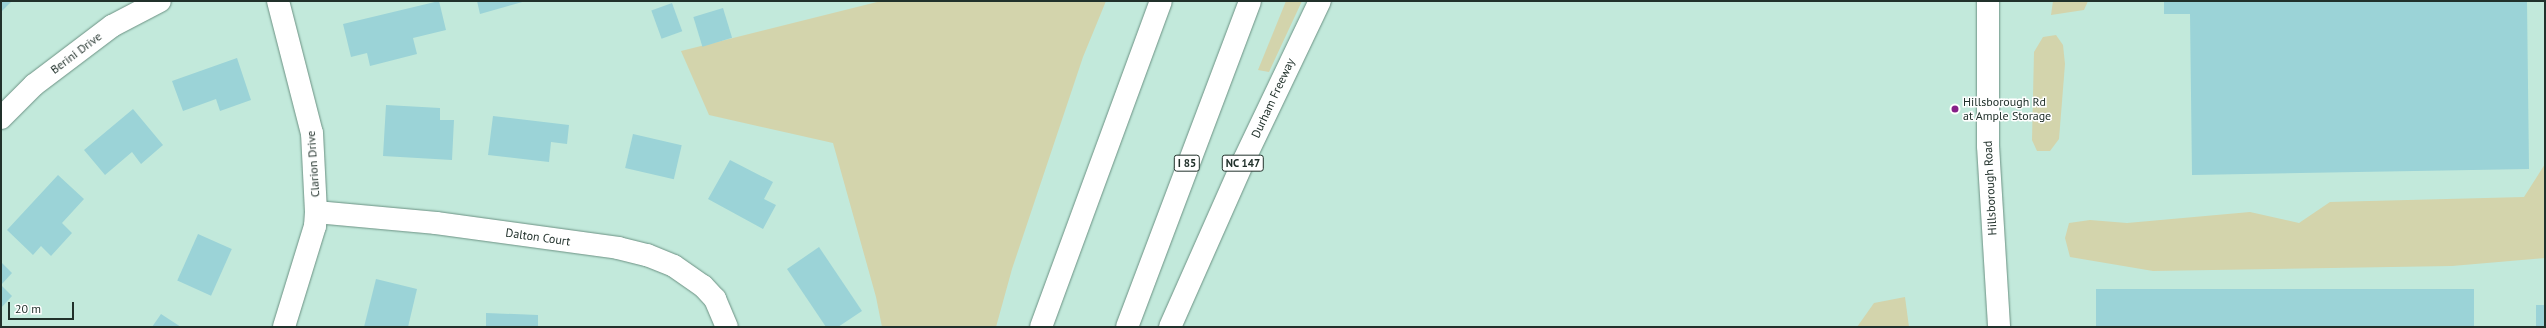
<!DOCTYPE html>
<html>
<head>
<meta charset="utf-8">
<style>
  body { margin:0 }
  #map { position:relative; width:2546px; height:328px; overflow:hidden; background:#c2e9db; font-family:"PT Sans",sans-serif }
  div>[style] { position:absolute }
  .green>* { inset:0; background:#d3d4ac }
  .building>* { inset:0; background:#9bd3d7; transform-origin:0 0 }
  .roads { filter:drop-shadow(0 0 1px #6b9183) drop-shadow(0 0 1px #6b9183) }
  .street>* { height:22px; margin:-11px; padding:0 11px; transform-origin:11px; border-radius:11px; background:#fff }
  .primary>* { height:22px; margin:-11px; padding:0 11px; transform-origin:11px; border-radius:11px; background:#fff }
  .highway>* { height:22px; margin:-11px; padding:0 11px; transform-origin:11px; border-radius:11px; background:#fff }
  .dots>* { width:11px; height:11px; translate:-50% -50%; box-sizing:border-box; border:2px solid #fff; border-radius:50% }
  span { translate:-50% -50%; white-space:nowrap; text-align:center; line-height:1.15; -webkit-text-stroke:3px #fff; paint-order:stroke }
  .shield-label span { padding:1px 3px; background:#fff; border:1px solid; border-radius:3px; -webkit-text-stroke-width:0 }
  .shield-label { font-size:11px; color:#21312b; font-weight:700 }
  .street-label { font-size:12px; color:#21312b }
  .poi-label { font-size:12px; color:#21312b }
  .left { translate:0 -50%; text-align:left }
  .frame { position:absolute; inset:0; border:2px solid #21312b; pointer-events:none }
  .scale { position:absolute; left:8px; top:302px; width:66px; height:18px; box-sizing:border-box; border:2px solid #21312b; border-top:0; padding-left:5px; font-size:12px; line-height:14px; white-space:nowrap; color:#21312b; -webkit-text-stroke:3px #fff; paint-order:stroke }
</style>
</head>
<body>
<div id="map">
  <div class="green">
    <div style="clip-path:polygon(881px 1px,1106px 1px,1083px 57px,1012px 269px,996px 327px,882px 327px,876px 297px,833px 143px,709px 115px,681px 51px)"></div>
    <div style="clip-path:polygon(1286px 1px,1302px 1px,1269px 72px,1258px 70px)"></div>
    <div style="clip-path:polygon(2053px 1px,2088px 1px,2084px 10px,2051px 15px)"></div>
    <div style="clip-path:polygon(2056px 35px,2063px 45px,2065px 64px,2059px 139px,2050px 151px,2037px 151px,2032px 140px,2034px 52px,2043px 37px)"></div>
    <div style="clip-path:polygon(2545px 164px,2545px 258px,2452px 266px,2153px 271px,2070px 257px,2065px 238px,2069px 223px,2090px 220px,2127px 223px,2250px 212px,2299px 223px,2330px 202px,2524px 197px)"></div>
    <div style="clip-path:polygon(1905px 297px,1909px 327px,1857px 327px,1874px 303px)"></div>
  </div>
  <div class="building">
    <div style="clip-path:polygon(1px 1px,12px 1px,1px 12px)"></div>
    <div style="clip-path:polygon(439px 1px,446px 30px,413px 38px,417px 54px,370px 66px,367px 53px,351px 57px,343px 24px)"></div>
    <div style="clip-path:polygon(477px 1px,526px 1px,480px 14px)"></div>
    <div style="clip-path:polygon(2164px 1px,2527px 1px,2529px 169px,2192px 175px,2190px 14px,2164px 14px)"></div>
    <div style="left:672px;top:3px;width:30px;height:22px;rotate:70deg"></div>
    <div style="left:723px;top:8px;width:31px;height:31px;rotate:73deg"></div>
    <div style="clip-path:polygon(237px 58px,251px 100px,220px 111px,216px 99px,183px 111px,172px 81px)"></div>
    <div style="clip-path:polygon(386px 105px,440px 108px,440px 120px,454px 120px,452px 160px,383px 156px)"></div>
    <div style="clip-path:polygon(133px 109px,163px 145px,141px 164px,132px 152px,105px 175px,84px 150px)"></div>
    <div style="clip-path:polygon(493px 116px,569px 125px,567px 144px,551px 142px,549px 162px,488px 155px)"></div>
    <div style="left:633px;top:134px;width:50px;height:35px;rotate:13deg"></div>
    <div style="clip-path:polygon(730px 160px,773px 182px,764px 199px,776px 205px,763px 229px,708px 199px)"></div>
    <div style="clip-path:polygon(58px 175px,84px 199px,62px 223px,72px 233px,51px 256px,41px 246px,33px 255px,7px 230px)"></div>
    <div style="left:198px;top:234px;width:37px;height:51px;rotate:24deg"></div>
    <div style="clip-path:polygon(819px 247px,862px 311px,838px 327px,826px 327px,787px 269px)"></div>
    <div style="clip-path:polygon(1px 262px,12px 273px,1px 285px)"></div>
    <div style="clip-path:polygon(376px 279px,417px 289px,408px 327px,364px 327px)"></div>
    <div style="clip-path:polygon(1px 285px,12px 296px,1px 308px)"></div>
    <div style="left:2096px;top:289px;width:378px;height:38px"></div>
    <div style="left:2536px;top:305px;width:9px;height:22px"></div>
    <div style="clip-path:polygon(486px 313px,538px 315px,538px 327px,486px 327px)"></div>
    <div style="clip-path:polygon(161px 314px,181px 327px,152px 327px)"></div>
  </div>
  <div class="roads">
    <div class="street">
      <div style="left:278px;top:1px;width:136px;rotate:75.6deg"></div>
      <div style="left:312px;top:133px;width:79px;rotate:87.1deg"></div>
      <div style="left:316px;top:212px;width:14px;rotate:94deg"></div>
      <div style="left:315px;top:226px;width:106px;rotate:107.1deg"></div>
      <div style="left:1px;top:118px;width:47px;rotate:-45deg"></div>
      <div style="left:34px;top:85px;width:98px;rotate:-37.1deg"></div>
      <div style="left:112px;top:26px;width:54px;rotate:-27.5deg"></div>
      <div style="left:316px;top:212px;width:121px;rotate:5.2deg"></div>
      <div style="left:436px;top:223px;width:184px;rotate:7.8deg"></div>
      <div style="left:618px;top:248px;width:30px;rotate:14deg"></div>
      <div style="left:647px;top:255px;width:29px;rotate:22deg"></div>
      <div style="left:674px;top:266px;width:35px;rotate:35deg"></div>
      <div style="left:703px;top:286px;width:18px;rotate:47deg"></div>
      <div style="left:715px;top:299px;width:30px;rotate:67deg"></div>
    </div>
    <div class="primary">
      <div style="left:1988px;top:1px;width:145px;rotate:90deg"></div>
      <div style="left:1988px;top:146px;width:181px;rotate:86.5deg"></div>
    </div>
    <div class="highway">
      <div style="left:1041px;top:327px;width:347px;rotate:-69.8deg"></div>
      <div style="left:1127px;top:327px;width:348px;rotate:-69.3deg"></div>
      <div style="left:1170px;top:327px;width:183px;rotate:-66.1deg"></div>
      <div style="left:1244px;top:160px;width:176px;rotate:-64.5deg"></div>
    </div>
  </div>
  <div class="dots">
    <div style="left:1955px;top:109px;background:#861f87"></div>
  </div>
  <div class="shield-label">
    <span style="left:1187px;top:163px">I 85</span>
    <span style="left:1243px;top:163px">NC 147</span>
  </div>
  <div class="street-label">
    <span style="left:76px;top:53px;rotate:-37deg">Berini Drive</span>
    <span style="left:1273px;top:98px;rotate:-65deg">Durham Freeway</span>
    <span style="left:313px;top:164px;rotate:-94deg">Clarion Drive</span>
    <span style="left:1990px;top:188px;rotate:-93deg">Hillsborough Road</span>
    <span style="left:538px;top:237px;rotate:8deg">Dalton Court</span>
  </div>
  <div class="poi-label">
    <span class="left" style="left:1963px;top:109px">Hillsborough Rd<br>at Ample Storage</span>
  </div>
  <div class="frame"></div>
  <div class="scale">20 m</div>
</div>
</body>
</html>
